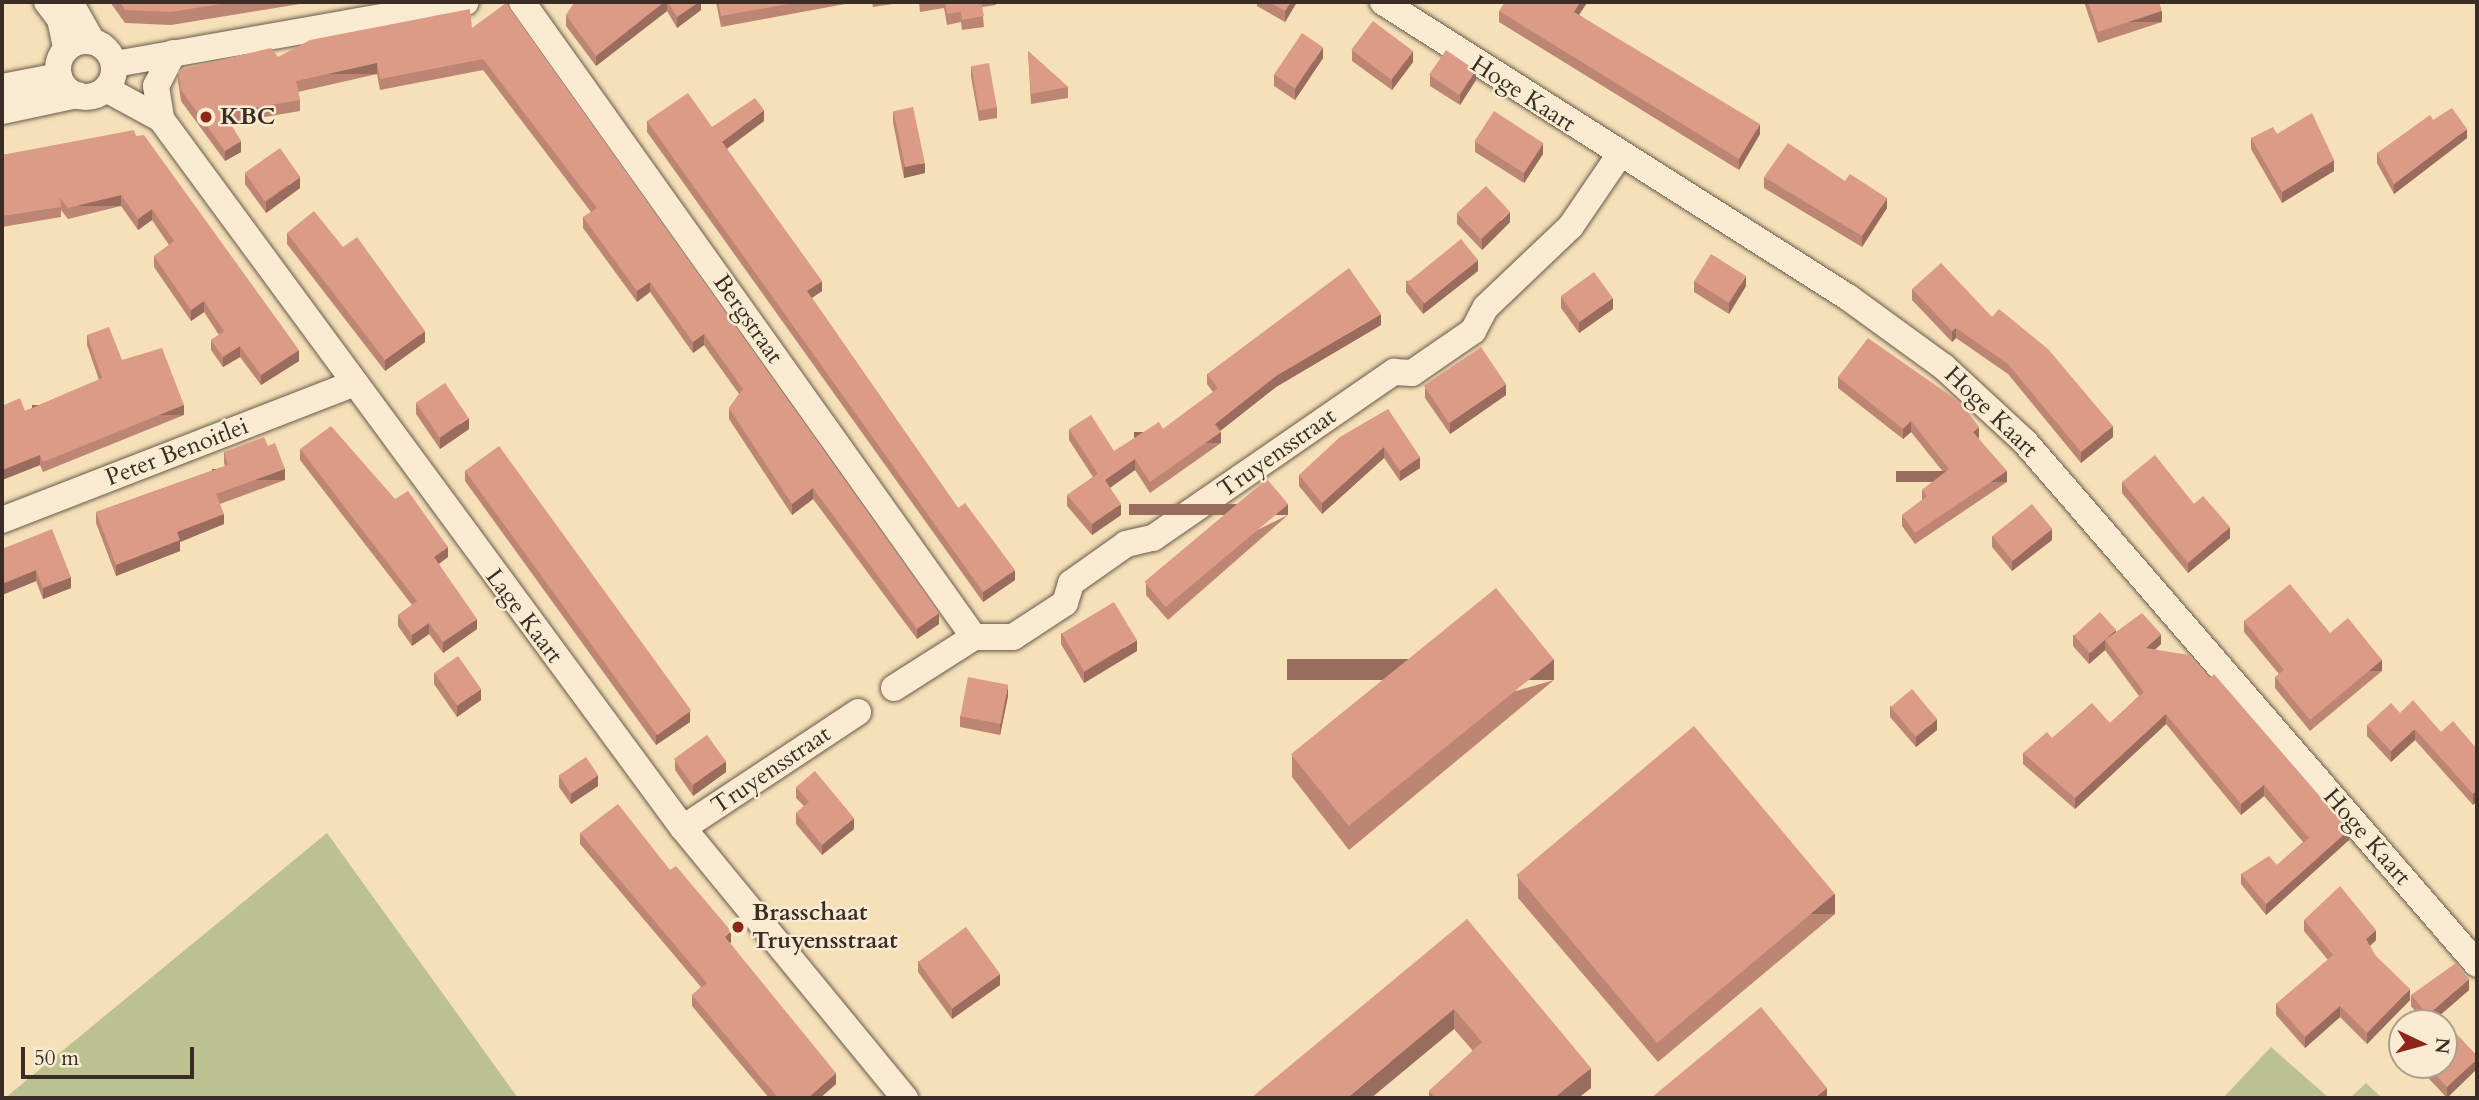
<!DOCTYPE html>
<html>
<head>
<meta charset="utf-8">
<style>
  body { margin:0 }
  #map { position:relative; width:2479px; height:1100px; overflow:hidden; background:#f5e0b8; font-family:Cardo,serif }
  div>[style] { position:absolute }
  .green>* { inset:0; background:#bbc28f }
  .roads { filter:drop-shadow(0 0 2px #6a594a) drop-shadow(0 0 2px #6a594a) }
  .minor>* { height:26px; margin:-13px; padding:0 13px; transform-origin:13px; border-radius:13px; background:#f8ebd1 }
  .minor>.ring { margin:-13px; padding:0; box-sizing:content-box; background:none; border:26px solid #f8ebd1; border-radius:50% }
  .wall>* { inset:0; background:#bd8574 }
  .shaded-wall>* { inset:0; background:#9a6c5e; transform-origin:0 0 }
  .building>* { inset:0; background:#dc9b87; transform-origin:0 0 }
  .dots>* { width:19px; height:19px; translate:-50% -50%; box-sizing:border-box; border:4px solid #f8ebd1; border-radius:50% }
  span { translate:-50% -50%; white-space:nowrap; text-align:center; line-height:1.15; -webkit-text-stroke:5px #f8ebd1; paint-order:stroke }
  .street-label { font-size:24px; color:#3b2c26 }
  .poi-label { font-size:24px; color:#3b2c26; font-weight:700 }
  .left { translate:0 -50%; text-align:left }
  .frame { position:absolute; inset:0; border:4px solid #3b2c26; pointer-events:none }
  .north { position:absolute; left:2388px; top:1009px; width:70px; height:70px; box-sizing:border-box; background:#f8ebd1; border:2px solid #ac9f8d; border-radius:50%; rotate:95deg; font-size:19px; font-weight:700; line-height:28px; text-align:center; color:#3b2c26 }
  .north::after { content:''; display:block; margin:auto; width:24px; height:32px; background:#8f2418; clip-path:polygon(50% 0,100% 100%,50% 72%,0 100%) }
  .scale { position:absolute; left:21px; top:1047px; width:173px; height:32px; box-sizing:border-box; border:4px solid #3b2c26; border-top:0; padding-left:9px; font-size:21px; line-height:24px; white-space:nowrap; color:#3b2c26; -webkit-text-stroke:5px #f8ebd1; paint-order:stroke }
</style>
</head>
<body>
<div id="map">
  <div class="green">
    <div style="clip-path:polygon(327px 833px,518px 1098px,5px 1098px)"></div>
    <div style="clip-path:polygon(2271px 1047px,2329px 1098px,2223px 1098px)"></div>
    <div style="clip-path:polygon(2366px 1083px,2382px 1098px,2350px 1098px)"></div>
  </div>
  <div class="roads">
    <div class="minor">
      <div style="left:47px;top:2px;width:21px;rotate:53deg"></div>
      <div style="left:60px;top:19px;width:30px;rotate:78deg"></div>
      <div style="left:70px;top:2px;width:45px;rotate:60.6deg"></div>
      <div style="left:522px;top:2px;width:779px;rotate:54.56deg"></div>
      <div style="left:1383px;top:2px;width:552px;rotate:32.42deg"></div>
      <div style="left:1849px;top:298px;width:117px;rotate:36deg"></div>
      <div style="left:1944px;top:367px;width:110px;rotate:42.8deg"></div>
      <div style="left:2025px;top:442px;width:690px;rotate:49.11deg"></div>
      <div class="ring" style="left:58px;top:41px;width:30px;height:30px"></div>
      <div style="left:173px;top:53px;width:37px;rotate:117deg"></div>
      <div style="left:156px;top:86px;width:33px;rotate:81deg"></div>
      <div style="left:161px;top:119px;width:880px;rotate:53.64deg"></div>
      <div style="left:683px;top:828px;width:350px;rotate:50.6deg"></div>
      <div style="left:115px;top:64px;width:356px;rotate:-10deg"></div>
      <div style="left:2px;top:87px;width:58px;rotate:-10.9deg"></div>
      <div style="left:106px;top:89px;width:63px;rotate:28.6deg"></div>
      <div style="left:2px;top:111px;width:77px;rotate:-12deg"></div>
      <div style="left:2px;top:520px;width:375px;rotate:-21.2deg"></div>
      <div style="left:894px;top:688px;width:95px;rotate:-32.5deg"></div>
      <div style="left:974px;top:637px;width:39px"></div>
      <div style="left:1013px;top:637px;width:62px;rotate:-33.2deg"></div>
      <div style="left:1065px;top:603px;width:21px;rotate:-73deg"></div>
      <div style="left:1071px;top:583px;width:67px;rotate:-35.3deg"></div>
      <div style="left:1126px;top:544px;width:28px;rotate:-13deg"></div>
      <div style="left:1153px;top:538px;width:293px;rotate:-34.6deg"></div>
      <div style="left:1394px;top:372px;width:18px;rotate:3deg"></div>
      <div style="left:1412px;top:373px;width:74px;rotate:-34.5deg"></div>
      <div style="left:1473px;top:331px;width:27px;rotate:-62deg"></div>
      <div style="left:1486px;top:307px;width:117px;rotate:-43.6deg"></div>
      <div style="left:1571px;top:226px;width:83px;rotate:-55.7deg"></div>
      <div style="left:683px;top:828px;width:210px;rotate:-33.5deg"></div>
    </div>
  </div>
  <div class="wall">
    <div style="clip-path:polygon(110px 2px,312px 2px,171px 25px,125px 23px)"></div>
    <div style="clip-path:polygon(575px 2px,701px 2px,701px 10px,677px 28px,667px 11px,596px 66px,566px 26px,566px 15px)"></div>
    <div style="clip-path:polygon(716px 2px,856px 2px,721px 27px)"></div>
    <div style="clip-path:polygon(872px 2px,906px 2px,873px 7px)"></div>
    <div style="clip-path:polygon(919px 2px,996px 2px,996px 5px,982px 7px,984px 27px,962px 30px,961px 22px,947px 25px,944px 8px,920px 12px)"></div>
    <div style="clip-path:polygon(1257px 2px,1297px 2px,1285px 22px,1257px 6px)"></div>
    <div style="clip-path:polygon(1587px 2px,1579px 15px,1760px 134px,1739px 170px,1499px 22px,1499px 11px)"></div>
    <div style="clip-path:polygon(2084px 2px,2159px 2px,2162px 22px,2098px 43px)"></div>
    <div style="clip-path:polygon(472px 28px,939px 624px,917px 639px,813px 499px,792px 515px,729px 419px,729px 408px,739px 394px,704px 345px,693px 353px,650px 292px,637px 302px,583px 228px,583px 217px,591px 212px,483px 70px,380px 90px,377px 74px,298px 92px,300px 100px,300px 111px,230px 123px,241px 152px,225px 161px,181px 101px,178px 81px,178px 70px,278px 57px)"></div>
    <div style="clip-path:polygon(1352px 50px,1413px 62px,1392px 90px,1352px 61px)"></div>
    <div style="clip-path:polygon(1028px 51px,1068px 87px,1068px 98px,1031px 104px)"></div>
    <div style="clip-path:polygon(1323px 58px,1295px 100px,1274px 86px,1274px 75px)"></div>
    <div style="clip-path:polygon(971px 66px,997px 107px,997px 118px,979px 121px,971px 77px)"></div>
    <div style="clip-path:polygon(1430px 75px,1476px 80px,1460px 105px,1430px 86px)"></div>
    <div style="clip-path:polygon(893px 111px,925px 173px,904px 178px,893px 122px)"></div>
    <div style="clip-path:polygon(2433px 120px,2467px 138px,2394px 194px,2377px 163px,2377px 153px)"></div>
    <div style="clip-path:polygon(647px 121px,712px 127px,764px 121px,727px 149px,822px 291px,812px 298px,958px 508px,1015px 580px,983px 602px,647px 132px)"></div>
    <div style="clip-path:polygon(2277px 134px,2334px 171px,2282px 203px,2251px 149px,2251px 138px)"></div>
    <div style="clip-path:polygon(136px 136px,299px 361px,261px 385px,240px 357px,223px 367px,211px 350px,211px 340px,219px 335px,204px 312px,191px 321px,154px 267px,154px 256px,169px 245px,152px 220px,138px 230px,121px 206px,68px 219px,61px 210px,61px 217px,2px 227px,2px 155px)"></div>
    <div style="clip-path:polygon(1475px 141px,1543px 154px,1524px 183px,1475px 152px)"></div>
    <div style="clip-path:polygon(245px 173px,300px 188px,266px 213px,245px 184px)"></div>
    <div style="clip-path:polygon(1764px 177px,1887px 208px,1862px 247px,1764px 188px)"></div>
    <div style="clip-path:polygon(1457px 213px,1510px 222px,1482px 250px,1457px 224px)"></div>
    <div style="clip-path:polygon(287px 233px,343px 247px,425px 342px,385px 371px,287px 244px)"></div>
    <div style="clip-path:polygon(1478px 271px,1423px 314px,1406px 292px,1406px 281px)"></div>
    <div style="clip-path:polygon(1694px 281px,1746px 286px,1729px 314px,1694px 292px)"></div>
    <div style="clip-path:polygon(1912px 289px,1992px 317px,2113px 437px,2081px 463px,2008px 374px,1956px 338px,1952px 342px,1912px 300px)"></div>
    <div style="clip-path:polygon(1561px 297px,1613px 309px,1579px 333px,1561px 308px)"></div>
    <div style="clip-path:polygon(1381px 325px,1276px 387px,1220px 431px,1221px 443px,1150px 493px,1135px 470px,1110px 488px,1121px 515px,1092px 535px,1067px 506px,1067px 495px,1093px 477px,1069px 440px,1069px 429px,1114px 451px,1163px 429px,1213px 392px,1207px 384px,1207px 374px)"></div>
    <div style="clip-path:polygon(87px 335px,122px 360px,184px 415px,43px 472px,40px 465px,2px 480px,2px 406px,25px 411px,99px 380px,87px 345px)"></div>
    <div style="clip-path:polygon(1838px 377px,1979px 438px,1978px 438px,2007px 482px,1915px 544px,1902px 526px,1902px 515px,1922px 500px,1922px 490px,1944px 473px,1911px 432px,1903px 439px,1838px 388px)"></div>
    <div style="clip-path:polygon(1425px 387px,1506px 395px,1450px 434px,1425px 398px)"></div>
    <div style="clip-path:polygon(416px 403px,469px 429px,440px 449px,416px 414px)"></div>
    <div style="clip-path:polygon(1388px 409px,1420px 468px,1400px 481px,1384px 458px,1322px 514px,1299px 486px,1299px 475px)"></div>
    <div style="clip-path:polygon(268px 446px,285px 480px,220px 504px,224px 524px,180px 542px,180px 551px,116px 576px,96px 523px,96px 512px,225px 466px,224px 463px,224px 452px)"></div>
    <div style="clip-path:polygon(300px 449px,395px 499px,448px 557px,439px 564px,477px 629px,443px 653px,429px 634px,412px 646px,398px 626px,398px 615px,412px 605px,300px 460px)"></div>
    <div style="clip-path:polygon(465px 470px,690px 722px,656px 745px,465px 481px)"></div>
    <div style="clip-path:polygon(2122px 482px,2194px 504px,2230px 538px,2188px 573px,2122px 493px)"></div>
    <div style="clip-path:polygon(1288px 515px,1168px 620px,1146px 595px,1146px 584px)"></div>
    <div style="clip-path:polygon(1992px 536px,2052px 540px,2012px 571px,1992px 547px)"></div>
    <div style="clip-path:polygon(2px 549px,71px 588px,43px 599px,36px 581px,2px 595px)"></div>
    <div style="clip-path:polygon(2244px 621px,2330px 633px,2382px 671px,2310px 731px,2275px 688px,2275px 677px,2279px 674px,2244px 632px)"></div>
    <div style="clip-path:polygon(2116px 632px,2161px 644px,2155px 649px,2349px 840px,2266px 915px,2241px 884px,2241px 874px,2277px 865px,2303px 842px,2264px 796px,2241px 815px,2166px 724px,2075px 809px,2023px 764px,2023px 753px,2052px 738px,2110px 723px,2139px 696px,2105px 650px,2089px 664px,2073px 646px,2073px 635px)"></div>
    <div style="clip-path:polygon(1061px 633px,1137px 651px,1084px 683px,1061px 644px)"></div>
    <div style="clip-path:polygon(434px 673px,481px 700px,457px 717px,434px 684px)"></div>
    <div style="clip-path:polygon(1554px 680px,1349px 850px,1292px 777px,1292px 756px)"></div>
    <div style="clip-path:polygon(1008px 696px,1000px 735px,960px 727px,960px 716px)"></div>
    <div style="clip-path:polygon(1890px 706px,1937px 730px,1916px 747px,1890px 717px)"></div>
    <div style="clip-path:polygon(2367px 725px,2441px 732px,2477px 749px,2477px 801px,2473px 805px,2415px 740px,2391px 762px,2367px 736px)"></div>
    <div style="clip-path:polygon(675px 760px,726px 772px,693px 796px,675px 770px)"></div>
    <div style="clip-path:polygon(559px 776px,598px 786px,571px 804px,559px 787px)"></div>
    <div style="clip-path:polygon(796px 787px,854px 829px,822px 855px,796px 824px,796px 813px,804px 806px,796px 798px)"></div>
    <div style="clip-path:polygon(580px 833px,670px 870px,731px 942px,730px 943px,836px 1084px,820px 1098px,769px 1098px,692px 1006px,692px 995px,701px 987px,580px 844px)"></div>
    <div style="clip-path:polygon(1518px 877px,1835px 914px,1658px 1062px,1518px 898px)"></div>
    <div style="clip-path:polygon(1467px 919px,1591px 1088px,1578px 1098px,1429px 1098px,1429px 1091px,1473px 1051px,1454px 1029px,1371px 1098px)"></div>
    <div style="clip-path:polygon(2304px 920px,2376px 940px,2370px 946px,2375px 955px,2410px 1000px,2367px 1044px,2340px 1017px,2305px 1048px,2276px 1015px,2276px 1004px,2328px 960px,2304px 931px)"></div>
    <div style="clip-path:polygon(918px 961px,1000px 985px,952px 1019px,918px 972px)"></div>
    <div style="clip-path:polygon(2469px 990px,2439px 1016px,2477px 1056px,2447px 1098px,2416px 1065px,2444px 1065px,2444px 1023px,2426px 1023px,2411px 1006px,2411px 995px)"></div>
  </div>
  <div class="shaded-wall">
    <div style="clip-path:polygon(664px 2px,667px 2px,667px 11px,596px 66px,596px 56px)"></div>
    <div style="clip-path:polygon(699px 2px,701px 2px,701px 10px,677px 28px,677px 17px)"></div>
    <div style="clip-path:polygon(1291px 2px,1297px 2px,1285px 22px,1285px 11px)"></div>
    <div style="clip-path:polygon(1580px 2px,1587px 3px,1574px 22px,1574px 12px)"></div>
    <div style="left:2162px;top:11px;width:11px;height:67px;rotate:90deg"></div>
    <div style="clip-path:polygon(1323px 47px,1323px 58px,1295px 100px,1295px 89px)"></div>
    <div style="clip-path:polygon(1413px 51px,1413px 62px,1392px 90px,1392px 79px)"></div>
    <div style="left:377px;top:63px;width:11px;height:83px;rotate:90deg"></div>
    <div style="clip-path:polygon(1476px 70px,1476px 80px,1460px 105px,1460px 95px)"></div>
    <div style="clip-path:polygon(764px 110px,764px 121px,722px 152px,722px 142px)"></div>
    <div style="clip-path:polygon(1760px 124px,1760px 134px,1739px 170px,1739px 159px)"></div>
    <div style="clip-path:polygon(2467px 129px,2467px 138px,2394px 194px,2394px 184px)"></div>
    <div style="clip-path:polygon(241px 141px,241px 152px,225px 161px,225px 151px)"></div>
    <div style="clip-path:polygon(1543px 143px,1543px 154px,1524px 183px,1524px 172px)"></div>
    <div style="clip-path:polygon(2334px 160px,2334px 171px,2282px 203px,2282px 192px)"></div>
    <div style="clip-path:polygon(925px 163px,925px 173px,904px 178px,904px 167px)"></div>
    <div style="clip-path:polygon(300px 177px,300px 188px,266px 213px,266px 202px)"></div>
    <div style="left:121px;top:195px;width:11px;height:55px;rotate:90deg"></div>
    <div style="clip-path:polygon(1887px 198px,1887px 208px,1862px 247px,1862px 236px)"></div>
    <div style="clip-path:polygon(152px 209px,152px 220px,138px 230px,138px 219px)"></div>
    <div style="clip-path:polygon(1510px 212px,1510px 222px,1482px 250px,1482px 239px)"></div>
    <div style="clip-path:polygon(1478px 260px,1478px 271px,1423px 314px,1423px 303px)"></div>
    <div style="clip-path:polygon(1746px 276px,1746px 286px,1729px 314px,1729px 303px)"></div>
    <div style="clip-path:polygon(822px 281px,822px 291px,807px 301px,807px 291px)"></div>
    <div style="clip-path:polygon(650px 282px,650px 292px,637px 302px,637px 291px)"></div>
    <div style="clip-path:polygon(1613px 298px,1613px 309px,1579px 333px,1579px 322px)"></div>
    <div style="clip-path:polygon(204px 301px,204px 312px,191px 321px,191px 310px)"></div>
    <div style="clip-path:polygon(1381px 314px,1381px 325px,1276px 387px,1215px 435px,1215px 424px,1276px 376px)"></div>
    <div style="clip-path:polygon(1956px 328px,1956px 338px,1952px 342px,1952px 331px)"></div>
    <div style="clip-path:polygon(425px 331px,425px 342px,385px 371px,385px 360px)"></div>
    <div style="clip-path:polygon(704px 334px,704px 345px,693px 353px,693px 342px)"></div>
    <div style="clip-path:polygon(240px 346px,240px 357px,223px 367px,223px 357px)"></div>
    <div style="clip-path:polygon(299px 350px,299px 361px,261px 385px,261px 375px)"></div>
    <div style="clip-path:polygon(1506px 384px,1506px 395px,1450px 434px,1450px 423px)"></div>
    <div style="left:184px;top:405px;width:10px;height:152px;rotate:90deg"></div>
    <div style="clip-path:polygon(469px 418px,469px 429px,440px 449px,440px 438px)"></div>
    <div style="clip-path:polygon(1911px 421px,1911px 432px,1903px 439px,1903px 429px)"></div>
    <div style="clip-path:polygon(2113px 426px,2113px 437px,2081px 463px,2081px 452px)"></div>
    <div style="clip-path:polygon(1979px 427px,1979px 438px,1973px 443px,1973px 432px)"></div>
    <div style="left:1221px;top:432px;width:11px;height:87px;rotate:90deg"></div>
    <div style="clip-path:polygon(1384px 447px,1384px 458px,1322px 514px,1322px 503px)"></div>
    <div style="clip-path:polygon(40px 455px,40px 465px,2px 480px,2px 470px)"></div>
    <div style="clip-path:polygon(1420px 457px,1420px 468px,1400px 481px,1400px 471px)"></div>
    <div style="clip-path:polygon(1135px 459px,1135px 470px,1105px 491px,1105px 480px)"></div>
    <div style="left:285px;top:469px;width:11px;height:73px;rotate:90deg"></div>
    <div style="left:2007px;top:471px;width:11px;height:111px;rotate:90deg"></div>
    <div style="clip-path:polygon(813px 488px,813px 499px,792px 515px,792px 504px)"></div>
    <div style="clip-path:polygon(1121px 504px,1121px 515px,1092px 535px,1092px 524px)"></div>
    <div style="left:1288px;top:504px;width:11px;height:159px;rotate:90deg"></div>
    <div style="clip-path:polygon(224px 514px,224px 524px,180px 542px,180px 551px,116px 576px,116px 565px,177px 532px)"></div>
    <div style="clip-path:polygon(2230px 527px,2230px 538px,2188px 573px,2188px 563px)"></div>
    <div style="clip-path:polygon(2052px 529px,2052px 540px,2012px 571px,2012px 560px)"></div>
    <div style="clip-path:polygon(448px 547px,448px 557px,434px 567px,434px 557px)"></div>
    <div style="clip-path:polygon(36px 570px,36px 581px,2px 595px,2px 584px)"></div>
    <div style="clip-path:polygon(1015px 570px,1015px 580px,983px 602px,983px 592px)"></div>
    <div style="clip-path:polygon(71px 577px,71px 588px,43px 599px,43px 588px)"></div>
    <div style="clip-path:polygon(939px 613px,939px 624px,917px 639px,917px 629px)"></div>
    <div style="clip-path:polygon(477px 619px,477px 629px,443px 653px,443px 642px)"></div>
    <div style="clip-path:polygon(429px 623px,429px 634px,412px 646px,412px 635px)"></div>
    <div style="clip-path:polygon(2116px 630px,2116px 641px,2105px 640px,2105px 650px,2089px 664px,2089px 653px)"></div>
    <div style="clip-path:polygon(2161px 634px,2161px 644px,2146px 658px,2146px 648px)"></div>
    <div style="clip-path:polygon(1137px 640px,1137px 651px,1084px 683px,1084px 672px)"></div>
    <div style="left:1554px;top:659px;width:21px;height:267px;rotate:90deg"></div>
    <div style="left:2382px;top:660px;width:11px;height:94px;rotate:90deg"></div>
    <div style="clip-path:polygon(1008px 685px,1008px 696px,1000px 735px,1000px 724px)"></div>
    <div style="clip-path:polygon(481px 689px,481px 700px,457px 717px,457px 706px)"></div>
    <div style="clip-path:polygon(690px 711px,690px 722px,656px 745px,656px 734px)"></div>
    <div style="clip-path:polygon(2166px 714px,2166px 724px,2075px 809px,2075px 798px)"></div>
    <div style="clip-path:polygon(1937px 719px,1937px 730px,1916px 747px,1916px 737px)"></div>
    <div style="clip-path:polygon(2415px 729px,2415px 740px,2391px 762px,2391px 751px)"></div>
    <div style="clip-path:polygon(726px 761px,726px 772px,693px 796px,693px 785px)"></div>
    <div style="clip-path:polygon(598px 775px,598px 786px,571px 804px,571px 793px)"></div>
    <div style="clip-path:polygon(2264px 785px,2264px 796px,2241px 815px,2241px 804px)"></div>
    <div style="clip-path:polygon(2477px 790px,2477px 801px,2473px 805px,2473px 794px)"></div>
    <div style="clip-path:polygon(854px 818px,854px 829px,822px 855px,822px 845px)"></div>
    <div style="clip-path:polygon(2349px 830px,2349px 840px,2266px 915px,2266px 904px)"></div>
    <div style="left:1835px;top:894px;width:20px;height:231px;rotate:90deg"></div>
    <div style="clip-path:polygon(2376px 930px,2376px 940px,2366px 949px,2366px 939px)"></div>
    <div style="clip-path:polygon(731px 931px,731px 942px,725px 947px,725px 937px)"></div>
    <div style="clip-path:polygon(1000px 974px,1000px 985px,952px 1019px,952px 1008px)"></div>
    <div style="clip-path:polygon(2469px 979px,2469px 990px,2431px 1023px,2428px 1023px,2428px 1015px)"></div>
    <div style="clip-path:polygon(2410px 989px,2410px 1000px,2367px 1044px,2367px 1033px)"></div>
    <div style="clip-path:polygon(2340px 1006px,2340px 1017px,2305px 1048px,2305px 1037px)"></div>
    <div style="clip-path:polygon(1454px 1009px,1454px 1029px,1371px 1098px,1347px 1098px)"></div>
    <div style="clip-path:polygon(2477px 1059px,2477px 1069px,2447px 1098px,2447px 1087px)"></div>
    <div style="clip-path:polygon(1591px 1068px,1591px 1088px,1578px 1098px,1554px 1098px)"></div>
    <div style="clip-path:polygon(836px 1073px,836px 1084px,820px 1098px,808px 1098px)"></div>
    <div style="clip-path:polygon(1827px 1088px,1827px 1098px,1814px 1098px)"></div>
  </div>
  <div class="building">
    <div style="clip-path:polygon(120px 2px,233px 2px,171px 12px,125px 10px)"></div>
    <div style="clip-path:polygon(575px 2px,664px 2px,596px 56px,566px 15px)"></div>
    <div style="clip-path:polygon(668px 2px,699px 2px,677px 17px)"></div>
    <div style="clip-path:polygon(718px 2px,799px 2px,721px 16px)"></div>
    <div style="clip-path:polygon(945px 2px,981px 2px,984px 16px,962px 20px,961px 12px,947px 14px)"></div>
    <div style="clip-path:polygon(1269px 2px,1291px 2px,1285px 11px)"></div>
    <div style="clip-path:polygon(1505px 2px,1580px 2px,1574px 12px,1760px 124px,1739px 159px,1499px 11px)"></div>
    <div style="clip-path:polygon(2088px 2px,2159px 2px,2162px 11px,2098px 32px)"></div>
    <div style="clip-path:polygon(506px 3px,939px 613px,917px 629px,813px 488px,792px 504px,729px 408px,743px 389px,704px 334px,693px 342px,650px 282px,637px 291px,583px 217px,597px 208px,483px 59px,380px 79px,377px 63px,296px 81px,300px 100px,224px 113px,241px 141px,225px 151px,181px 90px,178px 70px,271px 48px,278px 57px,310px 40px,470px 9px,472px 28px)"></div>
    <div style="left:1373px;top:21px;width:50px;height:36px;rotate:37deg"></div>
    <div style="left:1302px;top:33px;width:25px;height:50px;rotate:34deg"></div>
    <div style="left:1446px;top:50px;width:36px;height:30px;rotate:34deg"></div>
    <div style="clip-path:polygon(1028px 51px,1068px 87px,1031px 94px)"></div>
    <div style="left:989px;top:63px;width:45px;height:18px;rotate:80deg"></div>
    <div style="clip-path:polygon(688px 93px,712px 127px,755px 98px,764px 110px,722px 142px,822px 281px,807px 291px,958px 508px,965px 503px,1015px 570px,983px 592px,647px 121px)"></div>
    <div style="left:913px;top:107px;width:57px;height:20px;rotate:78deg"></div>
    <div style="clip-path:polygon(2452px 108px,2467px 129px,2394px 184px,2377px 153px,2430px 115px,2433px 120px)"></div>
    <div style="left:1494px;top:111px;width:59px;height:36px;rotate:33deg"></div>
    <div style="clip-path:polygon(2312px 113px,2334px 160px,2282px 192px,2251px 138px,2273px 127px,2277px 134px)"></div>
    <div style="clip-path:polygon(134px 130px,136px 136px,144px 135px,299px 350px,261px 375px,240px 346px,223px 357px,211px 340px,224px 331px,204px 301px,191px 310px,154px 256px,174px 241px,152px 209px,138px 219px,121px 195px,68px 208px,60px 198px,61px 207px,2px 216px,2px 155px)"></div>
    <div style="clip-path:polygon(1788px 143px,1845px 181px,1850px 174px,1887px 198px,1862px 236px,1764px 177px)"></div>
    <div style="left:280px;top:148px;width:35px;height:43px;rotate:55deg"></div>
    <div style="left:1486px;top:186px;width:35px;height:40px;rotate:47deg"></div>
    <div style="clip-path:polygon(314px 211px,343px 247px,357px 237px,425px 331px,385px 360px,287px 233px)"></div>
    <div style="left:1461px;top:239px;width:27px;height:69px;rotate:51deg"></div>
    <div style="left:1711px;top:254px;width:41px;height:32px;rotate:32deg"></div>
    <div style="clip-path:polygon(1941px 263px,1992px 317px,1999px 309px,2048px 349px,2113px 426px,2081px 452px,2008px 364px,1956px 328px,1952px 331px,1912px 289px)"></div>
    <div style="clip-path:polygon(1349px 268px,1381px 314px,1276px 376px,1215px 424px,1221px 432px,1150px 482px,1135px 459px,1105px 480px,1121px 504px,1092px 524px,1067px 495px,1098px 474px,1069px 429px,1091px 415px,1114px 451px,1159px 422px,1163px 429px,1218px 388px,1207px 374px)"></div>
    <div style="left:1594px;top:272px;width:32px;height:41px;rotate:54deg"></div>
    <div style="clip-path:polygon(109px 327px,122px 360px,162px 348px,184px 405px,43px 462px,40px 455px,2px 470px,2px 406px,20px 398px,25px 411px,102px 378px,87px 335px)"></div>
    <div style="clip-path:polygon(1868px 338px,1961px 403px,1979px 427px,1973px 432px,2007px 471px,1915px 533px,1902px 515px,1927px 496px,1922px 490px,1949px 469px,1911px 421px,1903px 429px,1838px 377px)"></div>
    <div style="left:1481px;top:347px;width:45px;height:69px;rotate:56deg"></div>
    <div style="left:445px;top:383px;width:42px;height:35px;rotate:56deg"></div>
    <div style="clip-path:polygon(1388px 409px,1420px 457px,1400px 471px,1384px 447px,1322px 503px,1299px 475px,1340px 437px)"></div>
    <div style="clip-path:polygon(331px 426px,395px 499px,408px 491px,448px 547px,434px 557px,477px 619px,443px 642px,429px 623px,412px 635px,398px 615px,417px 601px,300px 449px)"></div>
    <div style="clip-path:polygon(264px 437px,268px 446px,275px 443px,285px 469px,216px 494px,224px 514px,177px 532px,180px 540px,116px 565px,96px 512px,228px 465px,224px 452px)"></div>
    <div style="left:499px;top:446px;width:327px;height:42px;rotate:54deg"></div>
    <div style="clip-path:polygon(2155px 455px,2194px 504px,2203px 496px,2230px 527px,2188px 563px,2122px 482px)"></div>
    <div style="left:1267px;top:479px;width:33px;height:160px;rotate:50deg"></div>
    <div style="left:2032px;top:504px;width:32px;height:51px;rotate:51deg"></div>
    <div style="clip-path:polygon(52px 529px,71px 577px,43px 588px,36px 570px,2px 584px,2px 549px)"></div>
    <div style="clip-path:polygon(2290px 584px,2330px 633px,2348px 618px,2382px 660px,2310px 720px,2275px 677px,2284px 670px,2244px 621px)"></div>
    <div style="left:1496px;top:588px;width:92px;height:264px;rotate:51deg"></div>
    <div style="left:1114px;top:602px;width:44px;height:61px;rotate:59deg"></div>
    <div style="left:2100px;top:612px;width:24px;height:35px;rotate:48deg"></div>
    <div style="clip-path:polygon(2142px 613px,2161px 634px,2146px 648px,2189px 655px,2210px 678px,2214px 674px,2349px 830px,2266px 904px,2241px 874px,2269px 856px,2277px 865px,2309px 838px,2264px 785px,2241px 804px,2166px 714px,2075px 798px,2023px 753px,2047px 732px,2052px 738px,2092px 703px,2110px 723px,2144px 692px,2105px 640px)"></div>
    <div style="left:458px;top:656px;width:40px;height:29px;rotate:55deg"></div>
    <div style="left:968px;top:677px;width:41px;height:40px;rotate:11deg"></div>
    <div style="left:1912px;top:689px;width:39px;height:28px;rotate:50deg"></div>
    <div style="clip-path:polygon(2413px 700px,2441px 732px,2453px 721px,2477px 749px,2477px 790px,2473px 794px,2415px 729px,2391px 751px,2367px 725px,2391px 703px,2400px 713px)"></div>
    <div style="left:1694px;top:726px;width:219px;height:232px;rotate:50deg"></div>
    <div style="left:707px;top:735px;width:32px;height:41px;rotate:54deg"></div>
    <div style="left:586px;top:757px;width:22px;height:33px;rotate:56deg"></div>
    <div style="clip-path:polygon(815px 771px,854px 818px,822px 845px,796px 813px,809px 802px,796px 787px)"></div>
    <div style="clip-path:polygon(618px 804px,670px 870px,676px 866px,731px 931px,725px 937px,836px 1073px,808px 1098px,778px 1098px,692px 995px,707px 983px,580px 833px)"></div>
    <div style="clip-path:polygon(2340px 886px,2376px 930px,2366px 939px,2375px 955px,2410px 989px,2367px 1033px,2340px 1006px,2305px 1037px,2276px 1004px,2333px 955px,2304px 920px)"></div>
    <div style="clip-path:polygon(1467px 919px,1591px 1068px,1554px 1098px,1435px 1098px,1429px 1091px,1482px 1042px,1454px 1009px,1347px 1098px,1251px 1098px)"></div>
    <div style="left:966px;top:927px;width:58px;height:59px;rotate:54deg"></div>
    <div style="clip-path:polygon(2456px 963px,2469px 979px,2428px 1015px,2411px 995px)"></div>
    <div style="clip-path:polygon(1761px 1007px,1827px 1088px,1814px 1098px,1651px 1098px)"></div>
    <div style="clip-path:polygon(2437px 1013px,2477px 1056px,2477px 1059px,2447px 1087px,2426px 1065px,2444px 1065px,2444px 1023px,2427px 1023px)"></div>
  </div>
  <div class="dots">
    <div style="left:206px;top:117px;background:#8f2418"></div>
    <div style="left:738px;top:927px;background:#8f2418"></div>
  </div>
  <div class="street-label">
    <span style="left:1523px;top:94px;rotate:33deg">Hoge Kaart</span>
    <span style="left:748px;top:319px;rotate:55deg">Bergstraat</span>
    <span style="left:1991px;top:412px;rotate:44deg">Hoge Kaart</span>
    <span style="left:177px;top:452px;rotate:-21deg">Peter Benoitlei</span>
    <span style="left:1277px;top:453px;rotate:-35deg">Truyensstraat</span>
    <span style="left:524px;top:616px;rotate:53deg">Lage Kaart</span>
    <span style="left:771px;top:770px;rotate:-34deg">Truyensstraat</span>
    <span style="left:2367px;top:837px;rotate:49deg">Hoge Kaart</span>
  </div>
  <div class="poi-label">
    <span class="left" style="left:220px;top:117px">KBC</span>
    <span class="left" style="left:752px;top:927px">Brasschaat<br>Truyensstraat</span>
  </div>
  <div class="frame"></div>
  <div class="north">N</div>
  <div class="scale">50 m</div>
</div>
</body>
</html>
